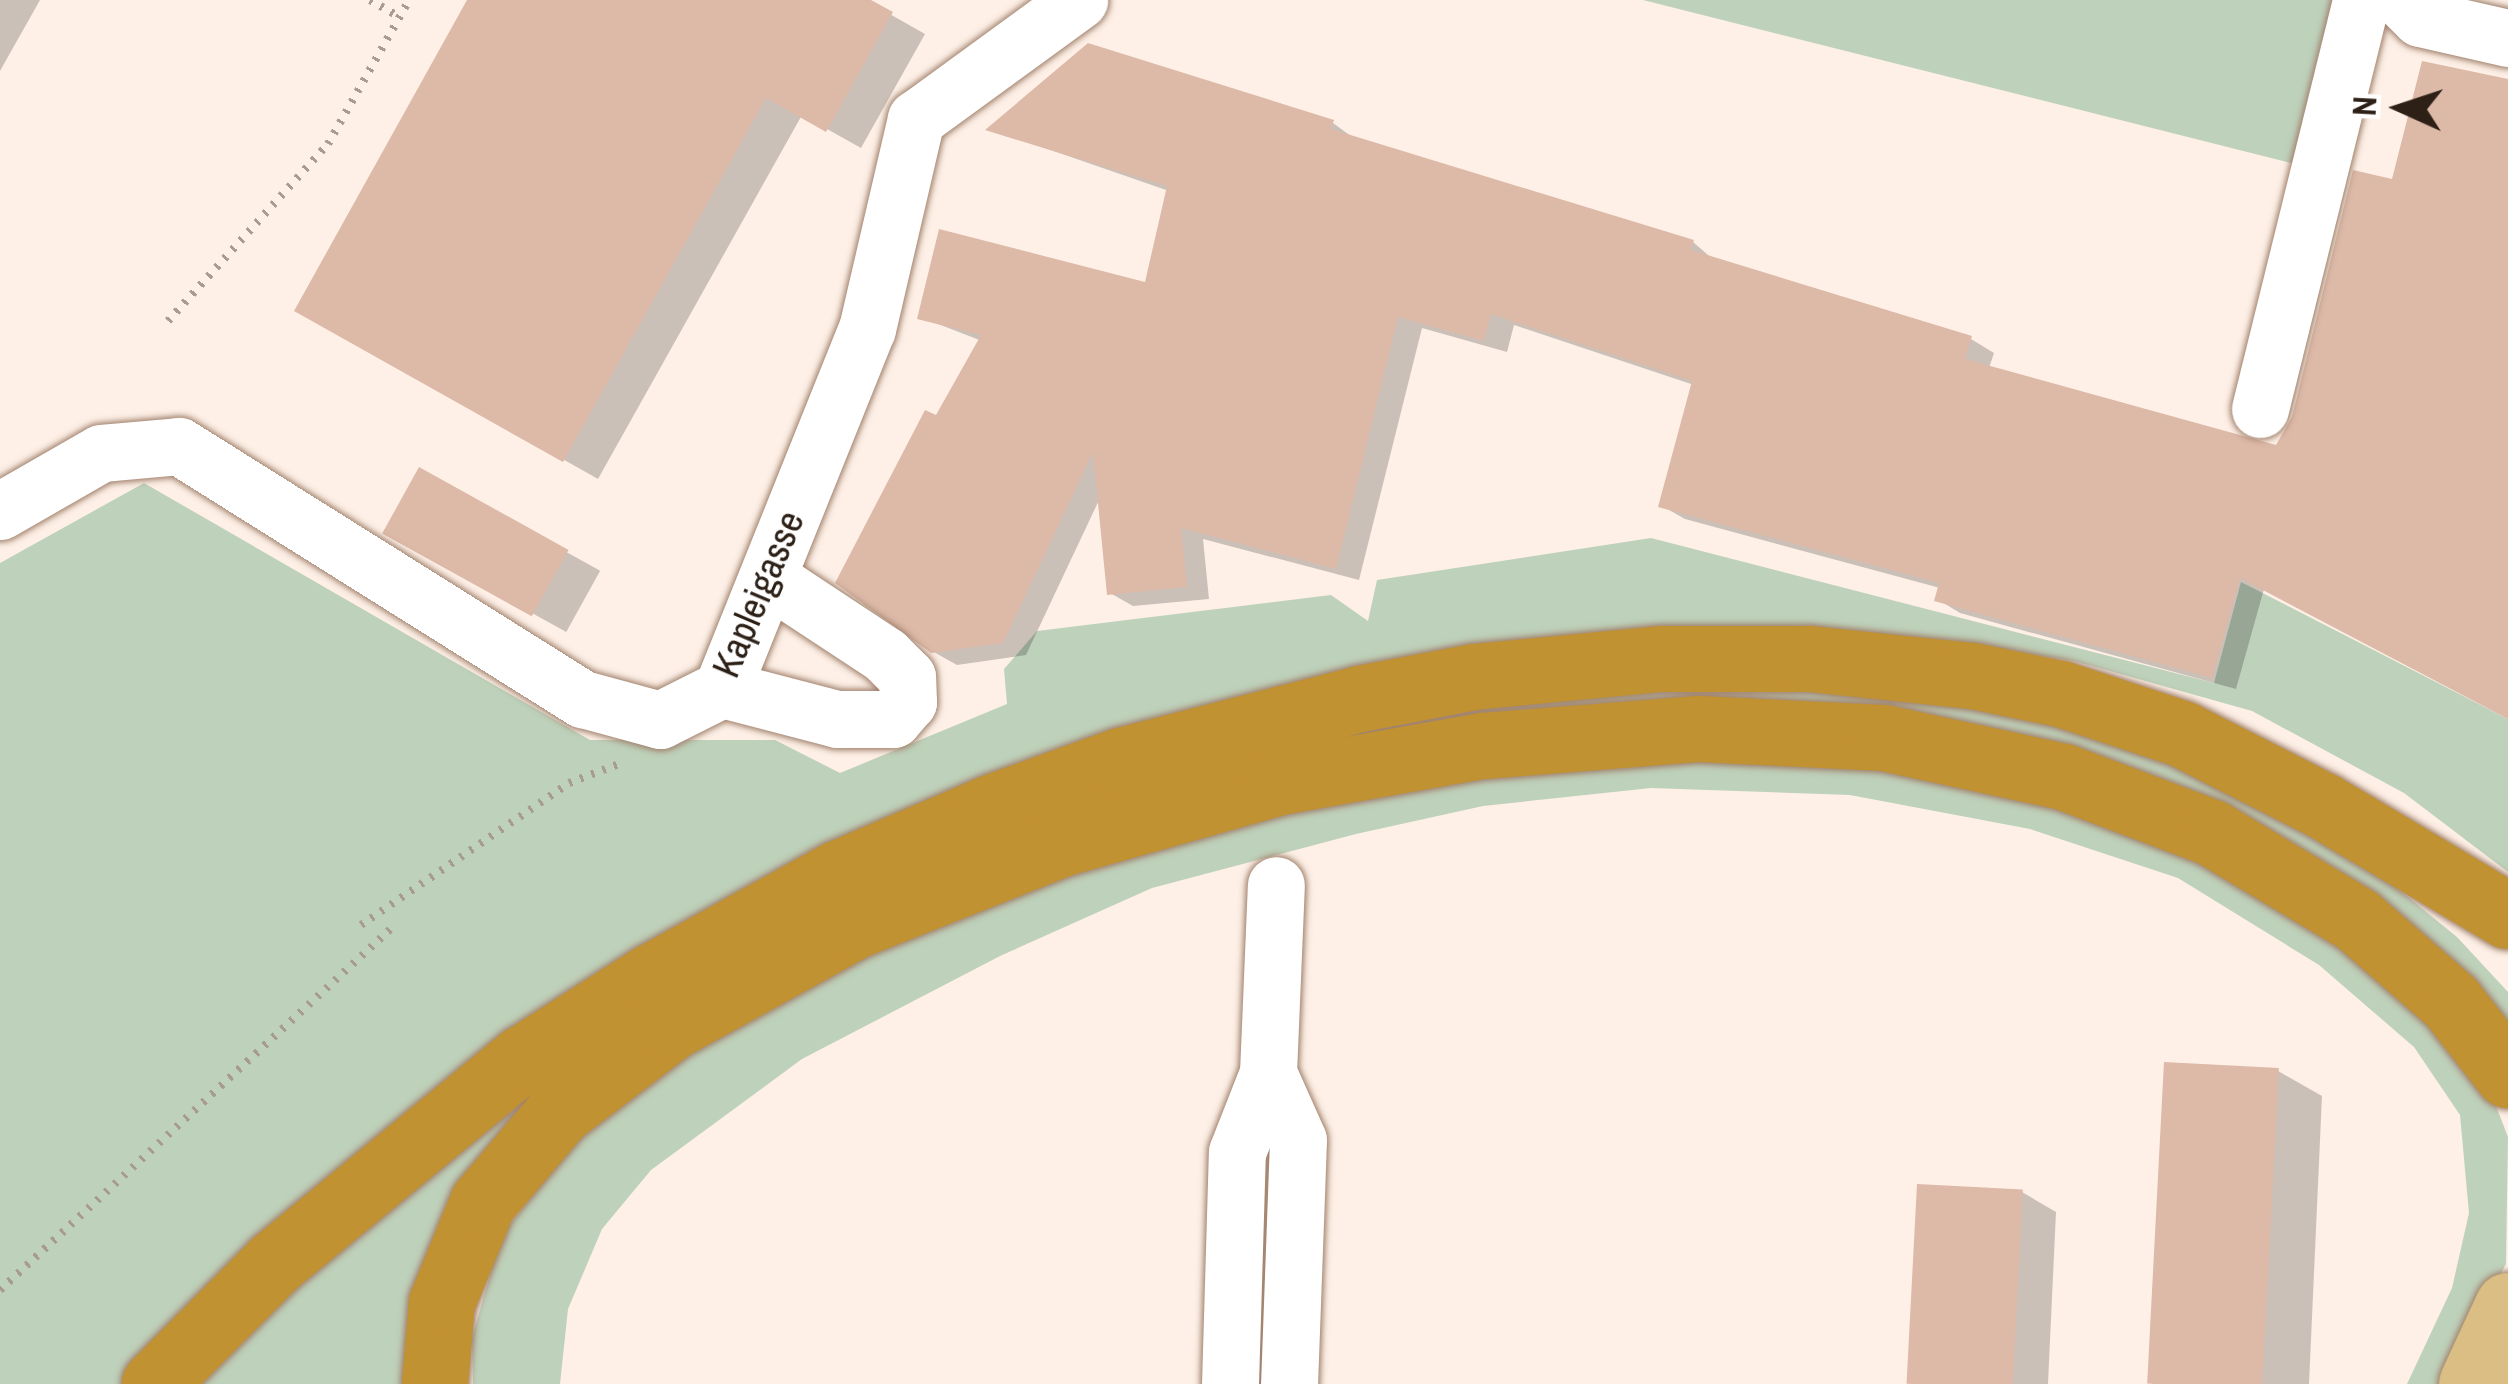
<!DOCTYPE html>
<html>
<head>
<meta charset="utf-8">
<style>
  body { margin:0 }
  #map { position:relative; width:2508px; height:1384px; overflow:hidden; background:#fef0e7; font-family:"Archivo Narrow",sans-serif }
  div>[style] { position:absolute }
  .green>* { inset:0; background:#bed1bb }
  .shadow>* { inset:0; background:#0003; transform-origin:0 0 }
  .building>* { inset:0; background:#ddb9a8; transform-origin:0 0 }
  .path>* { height:8px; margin-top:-4px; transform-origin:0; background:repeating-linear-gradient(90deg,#a89b92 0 3px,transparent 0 12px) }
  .roads { filter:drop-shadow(0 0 3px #a1826d) drop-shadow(0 0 3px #a1826d) }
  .minor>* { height:57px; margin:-28.5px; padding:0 28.5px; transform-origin:28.5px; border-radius:28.5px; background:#fff }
  .major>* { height:66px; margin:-33px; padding:0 33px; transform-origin:33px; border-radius:33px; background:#dabe83 }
  .highway>* { height:66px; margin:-33px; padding:0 33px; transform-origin:33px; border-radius:33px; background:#c19231 }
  span { translate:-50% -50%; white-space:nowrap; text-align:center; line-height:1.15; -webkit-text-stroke:10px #fff; paint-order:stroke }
  .street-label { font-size:39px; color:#2c2017 }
  .north { position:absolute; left:2340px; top:48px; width:120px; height:120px; -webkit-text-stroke:9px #fff; paint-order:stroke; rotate:273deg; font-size:33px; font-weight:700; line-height:48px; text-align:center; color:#2c2017 }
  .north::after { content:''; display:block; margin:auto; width:42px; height:54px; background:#2c2017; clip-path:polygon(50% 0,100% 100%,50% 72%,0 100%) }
</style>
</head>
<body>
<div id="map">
  <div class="green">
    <div style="clip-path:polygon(1643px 0,2332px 0,2307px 167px)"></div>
    <div style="clip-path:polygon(144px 483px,590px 740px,775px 740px,840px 773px,1007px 704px,1004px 669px,1037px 631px,1331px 595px,1368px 621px,1377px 580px,1651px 538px,2214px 683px,2241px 582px,2508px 719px,2508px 872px,2404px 793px,2252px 711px,2074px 661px,1927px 639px,1754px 629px,827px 852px,129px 1384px,0 1384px,0 563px)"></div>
    <div style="clip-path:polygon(1799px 676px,2116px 729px,2381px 875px,2457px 937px,2508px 992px,2508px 1048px,2109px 767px,1294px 756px,560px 1090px,418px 1384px,186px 1384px,273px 1295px,552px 1068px,1384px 713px)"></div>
    <div style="clip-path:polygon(1620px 755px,1848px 756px,2037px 787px,2216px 853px,2390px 964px,2479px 1062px,2508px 1137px,2506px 1264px,2441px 1384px,2407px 1384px,2452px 1288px,2469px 1213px,2460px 1115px,2414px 1047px,2319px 965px,2178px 878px,2030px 829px,1850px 795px,1651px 788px,1483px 806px,1356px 834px,1152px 888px,1000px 956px,802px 1059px,651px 1170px,602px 1229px,568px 1309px,560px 1384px,473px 1384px,472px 1338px,501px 1236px,585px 1128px,737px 1019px,969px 906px,1184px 827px)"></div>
  </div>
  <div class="shadow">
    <div style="clip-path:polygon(0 0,40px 0,0 71px)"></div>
    <div style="clip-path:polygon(470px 0,865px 0,925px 34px,861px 148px,802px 115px,598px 479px,298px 310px)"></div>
    <div style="clip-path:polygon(2508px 83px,2508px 717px,2264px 589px,2236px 689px,1960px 613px,1937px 599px,1940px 588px,1685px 519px,1662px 506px,1694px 385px,1514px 325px,1507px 352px,1422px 328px,1359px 580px,1203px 539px,1209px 599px,1133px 606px,1110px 593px,1100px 498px,1026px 655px,957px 665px,932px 651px,937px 419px,982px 341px,920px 317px,1147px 285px,1169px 191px,990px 129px,1333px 123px,1355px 139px,1693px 242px,1715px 261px,1971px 339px,1994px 353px,1989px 368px,2278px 449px,2394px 183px)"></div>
    <div style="left:420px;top:471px;width:206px;height:70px;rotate:29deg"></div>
    <div style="clip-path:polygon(2278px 1071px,2322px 1096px,2309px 1384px,2152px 1384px)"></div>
    <div style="clip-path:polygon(2022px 1192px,2056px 1212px,2048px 1384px,1911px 1384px)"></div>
  </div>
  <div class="building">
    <div style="clip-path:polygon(467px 0,871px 0,893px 12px,826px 132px,766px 98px,563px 462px,294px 311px)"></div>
    <div style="clip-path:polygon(1088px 43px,1334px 120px,1331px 129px,1694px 240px,1691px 250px,1972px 336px,1965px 359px,2276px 445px,2292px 417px,2353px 170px,2392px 179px,2422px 61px,2508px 79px,2508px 719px,2240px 578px,2212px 678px,1934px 601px,1939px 583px,1658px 507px,1692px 381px,1491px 314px,1484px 341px,1398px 317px,1336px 569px,1181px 528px,1187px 587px,1107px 595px,1093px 452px,1003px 643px,931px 653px,835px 583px,925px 410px,936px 415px,981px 335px,917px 319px,939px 229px,1145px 282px,1167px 186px,985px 130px)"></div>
    <div style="left:419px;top:467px;width:171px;height:76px;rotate:29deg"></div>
    <div style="left:2164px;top:1062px;width:115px;height:322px;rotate:3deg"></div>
    <div style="left:1917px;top:1184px;width:106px;height:200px;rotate:3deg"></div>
  </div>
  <div class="path">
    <div style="left:370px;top:0;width:34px;rotate:30deg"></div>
    <div style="left:168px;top:321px;width:239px;rotate:-47.9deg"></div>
    <div style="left:328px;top:144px;width:165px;rotate:-60.6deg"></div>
    <div style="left:361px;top:925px;width:252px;rotate:-34.3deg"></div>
    <div style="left:569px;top:783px;width:59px;rotate:-20.9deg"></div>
    <div style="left:0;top:1290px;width:539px;rotate:-42.75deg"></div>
  </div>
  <div class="roads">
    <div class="minor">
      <div style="left:2402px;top:0;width:25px;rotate:45deg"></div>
      <div style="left:2420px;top:18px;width:90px;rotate:12.8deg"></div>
      <div style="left:2260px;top:409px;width:421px;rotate:-76.1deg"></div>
      <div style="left:0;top:511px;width:116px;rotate:-29.9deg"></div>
      <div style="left:101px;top:453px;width:78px;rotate:-5.1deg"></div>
      <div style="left:179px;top:446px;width:477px;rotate:32.1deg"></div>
      <div style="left:583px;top:699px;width:80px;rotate:15.3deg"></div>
      <div style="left:660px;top:720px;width:69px;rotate:-26.6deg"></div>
      <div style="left:722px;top:689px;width:388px;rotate:-68.1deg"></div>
      <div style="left:867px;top:329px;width:216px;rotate:-76.9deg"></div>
      <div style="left:916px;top:119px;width:202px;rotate:-36.1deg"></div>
      <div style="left:722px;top:689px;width:119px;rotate:14.6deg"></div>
      <div style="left:837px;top:719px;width:56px"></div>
      <div style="left:893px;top:719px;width:23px;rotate:-49deg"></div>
      <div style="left:908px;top:702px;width:25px;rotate:-92deg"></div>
      <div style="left:907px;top:677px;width:31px;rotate:-135deg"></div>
      <div style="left:885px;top:655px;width:116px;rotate:-146.6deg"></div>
      <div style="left:788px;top:591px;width:25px;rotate:-173deg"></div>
      <div style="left:1268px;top:1073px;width:73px;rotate:65.9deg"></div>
      <div style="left:1298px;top:1140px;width:244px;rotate:92.1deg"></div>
      <div style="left:1230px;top:1384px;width:232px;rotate:-88.3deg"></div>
      <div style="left:1237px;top:1152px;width:85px;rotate:-68.6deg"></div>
      <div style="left:1268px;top:1073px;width:188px;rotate:-87.6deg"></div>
    </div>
    <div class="major">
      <div style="left:2472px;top:1384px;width:86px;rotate:-65.2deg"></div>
    </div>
    <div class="highway">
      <div style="left:155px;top:1384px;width:169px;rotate:-45.2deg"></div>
      <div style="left:274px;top:1264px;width:323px;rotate:-39.5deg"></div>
      <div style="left:523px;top:1059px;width:151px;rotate:-32.5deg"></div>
      <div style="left:650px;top:978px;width:215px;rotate:-29deg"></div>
      <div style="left:838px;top:874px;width:167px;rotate:-23.3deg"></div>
      <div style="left:991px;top:808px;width:138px;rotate:-19.9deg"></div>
      <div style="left:1121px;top:761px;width:247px;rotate:-14.5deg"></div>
      <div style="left:1360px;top:699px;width:116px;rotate:-10.9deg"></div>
      <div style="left:1474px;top:677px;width:188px;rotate:-5.5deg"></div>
      <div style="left:1661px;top:659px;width:149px"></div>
      <div style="left:1810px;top:659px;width:164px;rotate:6deg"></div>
      <div style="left:1973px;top:676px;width:90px;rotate:11.6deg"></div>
      <div style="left:2061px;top:694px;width:127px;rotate:18.3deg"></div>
      <div style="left:2182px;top:734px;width:161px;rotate:27deg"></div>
      <div style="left:2325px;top:807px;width:213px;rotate:30.8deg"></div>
      <div style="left:435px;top:1384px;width:81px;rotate:-85.1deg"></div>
      <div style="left:442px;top:1303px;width:108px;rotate:-67.7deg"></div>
      <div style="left:483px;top:1203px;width:118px;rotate:-49.8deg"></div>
      <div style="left:559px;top:1113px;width:142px;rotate:-37.3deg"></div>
      <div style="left:672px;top:1027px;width:209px;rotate:-28.9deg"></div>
      <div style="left:855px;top:926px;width:222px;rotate:-21.7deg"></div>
      <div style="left:1061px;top:844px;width:228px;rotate:-15.8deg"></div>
      <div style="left:1280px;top:782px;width:206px;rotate:-10.1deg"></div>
      <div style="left:1483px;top:746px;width:217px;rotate:-4.5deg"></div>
      <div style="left:1699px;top:729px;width:185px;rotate:2.8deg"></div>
      <div style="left:1884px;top:738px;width:184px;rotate:12.2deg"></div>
      <div style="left:2064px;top:777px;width:158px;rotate:20.7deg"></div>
      <div style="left:2212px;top:833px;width:169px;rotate:31deg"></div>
      <div style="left:2357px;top:920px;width:125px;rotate:41.1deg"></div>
      <div style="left:2451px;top:1002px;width:93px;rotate:52deg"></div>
    </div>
  </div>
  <div class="street-label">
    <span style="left:758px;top:594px;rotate:-67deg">Kapleigasse</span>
  </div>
  <div class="north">N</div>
</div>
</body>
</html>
